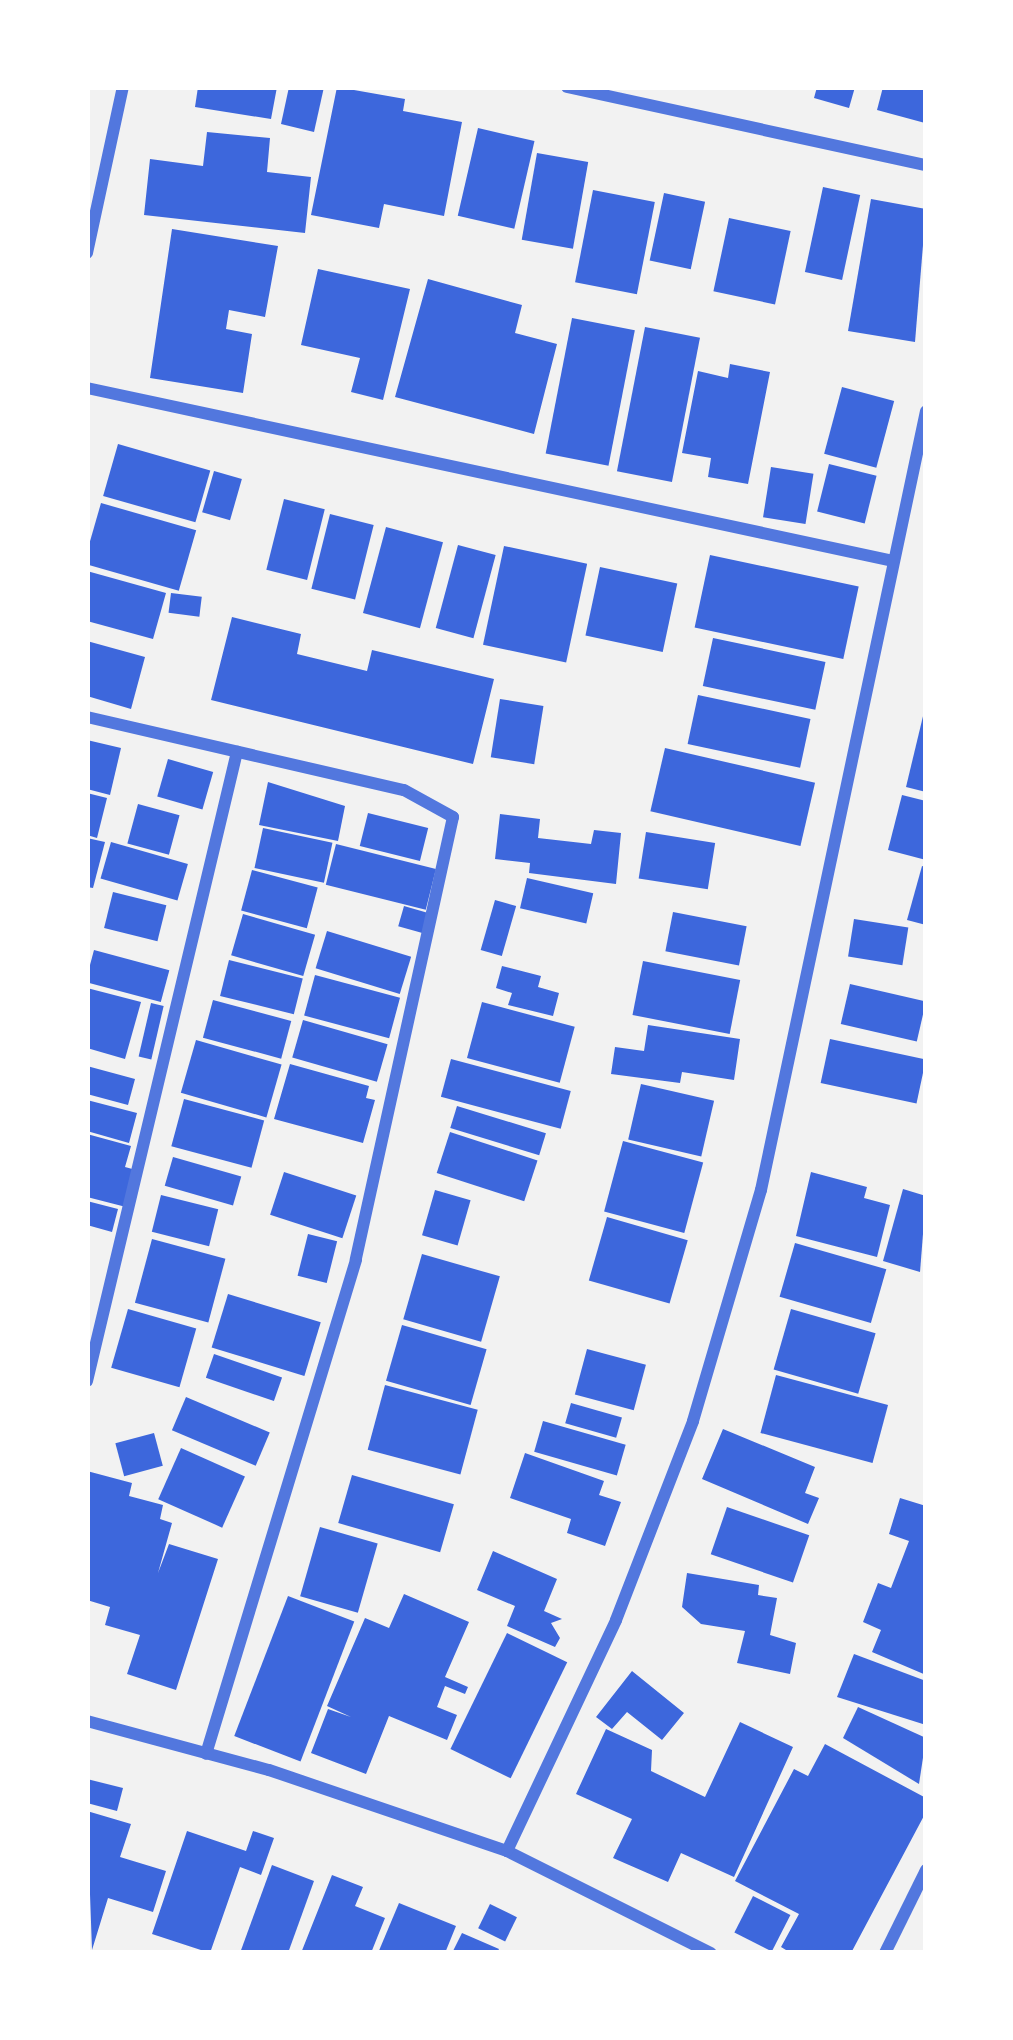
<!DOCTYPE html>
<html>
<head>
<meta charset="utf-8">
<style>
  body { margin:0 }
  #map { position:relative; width:1013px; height:2040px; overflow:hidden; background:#f2f2f2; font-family:"Times New Roman",serif }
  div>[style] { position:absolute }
  .building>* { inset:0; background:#3d67dc; transform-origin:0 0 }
  .minor>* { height:12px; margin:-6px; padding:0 6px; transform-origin:6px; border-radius:6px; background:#5277de }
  span { translate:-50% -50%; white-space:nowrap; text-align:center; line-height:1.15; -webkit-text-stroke:12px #fff; paint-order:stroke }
  .frame { position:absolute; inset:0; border:90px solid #fff; pointer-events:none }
</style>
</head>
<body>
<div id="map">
  <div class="building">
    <div style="clip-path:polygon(198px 87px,277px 87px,271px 119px,195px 107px)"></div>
    <div style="clip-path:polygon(289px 87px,324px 87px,314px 132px,281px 124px)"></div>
    <div style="clip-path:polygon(337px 87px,405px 99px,403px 111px,462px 122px,444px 216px,384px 204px,379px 228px,311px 215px)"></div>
    <div style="clip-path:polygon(817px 87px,855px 87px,849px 108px,814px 98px)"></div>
    <div style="clip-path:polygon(883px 87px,926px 87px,925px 123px,877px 110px)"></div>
    <div style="left:478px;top:128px;width:58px;height:90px;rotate:13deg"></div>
    <div style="clip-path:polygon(207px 132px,270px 138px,267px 172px,311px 177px,305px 233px,144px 215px,150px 159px,203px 166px)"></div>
    <div style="left:537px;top:153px;width:52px;height:88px;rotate:10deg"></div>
    <div style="left:823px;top:187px;width:38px;height:87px;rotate:12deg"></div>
    <div style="left:593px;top:190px;width:63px;height:94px;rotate:11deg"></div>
    <div style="left:664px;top:193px;width:42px;height:69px;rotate:12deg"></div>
    <div style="clip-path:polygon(871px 199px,926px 209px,915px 342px,848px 331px)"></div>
    <div style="left:729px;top:218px;width:63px;height:75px;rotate:12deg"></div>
    <div style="clip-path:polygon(172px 229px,278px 246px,265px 317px,229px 310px,226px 329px,252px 334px,243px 393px,150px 378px)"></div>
    <div style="clip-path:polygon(318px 269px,410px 289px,383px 400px,351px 392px,360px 358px,301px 345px)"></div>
    <div style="clip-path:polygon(428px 279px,522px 305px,515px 333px,557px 344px,534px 434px,395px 397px)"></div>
    <div style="left:572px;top:318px;width:64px;height:138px;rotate:11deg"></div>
    <div style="left:645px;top:327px;width:56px;height:147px;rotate:11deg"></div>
    <div style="clip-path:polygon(730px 364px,770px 372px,748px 484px,708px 477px,711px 458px,682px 453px,698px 371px,728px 378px)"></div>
    <div style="left:842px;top:387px;width:54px;height:69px;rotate:15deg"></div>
    <div style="left:118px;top:444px;width:96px;height:54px;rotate:16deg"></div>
    <div style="left:829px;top:464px;width:49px;height:49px;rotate:14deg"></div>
    <div style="left:771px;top:467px;width:43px;height:51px;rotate:9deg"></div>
    <div style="left:214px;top:471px;width:29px;height:43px;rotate:16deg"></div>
    <div style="left:284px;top:499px;width:42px;height:73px;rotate:14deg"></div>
    <div style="left:101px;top:503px;width:99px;height:63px;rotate:16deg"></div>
    <div style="left:330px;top:514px;width:45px;height:77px;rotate:14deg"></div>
    <div style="left:386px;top:527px;width:59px;height:89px;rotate:15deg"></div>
    <div style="left:458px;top:545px;width:39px;height:86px;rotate:15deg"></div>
    <div style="left:504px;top:546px;width:85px;height:101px;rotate:12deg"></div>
    <div style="left:710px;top:555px;width:152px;height:74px;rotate:12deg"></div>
    <div style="left:600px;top:567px;width:79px;height:70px;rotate:12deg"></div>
    <div style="clip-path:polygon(87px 571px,166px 593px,153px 639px,87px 621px)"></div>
    <div style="left:171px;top:593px;width:31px;height:20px;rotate:7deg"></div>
    <div style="clip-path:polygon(232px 617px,301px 634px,297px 654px,367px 671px,372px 650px,494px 679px,473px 764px,211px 700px)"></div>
    <div style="left:713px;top:638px;width:115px;height:49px;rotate:12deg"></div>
    <div style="clip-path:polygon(87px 641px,145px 657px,131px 709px,87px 696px)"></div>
    <div style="left:698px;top:695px;width:115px;height:50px;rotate:12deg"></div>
    <div style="left:500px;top:699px;width:44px;height:59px;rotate:9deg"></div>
    <div style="clip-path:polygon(924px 712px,926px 712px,926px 792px,906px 787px)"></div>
    <div style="clip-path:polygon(87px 740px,121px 748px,110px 795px,87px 789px)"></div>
    <div style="left:665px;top:748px;width:154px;height:65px;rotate:13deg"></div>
    <div style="left:168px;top:759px;width:47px;height:39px;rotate:16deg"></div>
    <div style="clip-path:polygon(268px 782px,345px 806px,338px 841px,259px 825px)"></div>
    <div style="clip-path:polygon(87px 793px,107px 798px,97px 838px,87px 835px)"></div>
    <div style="clip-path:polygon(902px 795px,926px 801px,926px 860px,888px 850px)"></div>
    <div style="left:138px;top:804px;width:43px;height:41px;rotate:15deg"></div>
    <div style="left:368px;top:813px;width:62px;height:34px;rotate:14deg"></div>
    <div style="clip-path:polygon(500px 814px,540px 819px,538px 838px,591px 844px,594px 830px,621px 833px,616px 884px,529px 873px,530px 863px,495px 859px)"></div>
    <div style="left:263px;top:828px;width:71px;height:41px;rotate:12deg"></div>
    <div style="left:646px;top:832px;width:70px;height:47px;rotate:9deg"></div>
    <div style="clip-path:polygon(87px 838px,105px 842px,93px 888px,87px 887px)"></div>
    <div style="left:111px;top:842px;width:80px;height:38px;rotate:16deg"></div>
    <div style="left:336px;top:844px;width:103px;height:42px;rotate:14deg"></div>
    <div style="clip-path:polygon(922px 866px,926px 867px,926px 925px,907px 920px)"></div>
    <div style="left:252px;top:870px;width:68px;height:42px;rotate:15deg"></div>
    <div style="left:527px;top:878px;width:68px;height:31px;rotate:13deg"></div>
    <div style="left:113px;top:892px;width:55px;height:37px;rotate:14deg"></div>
    <div style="left:495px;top:900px;width:22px;height:52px;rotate:16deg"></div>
    <div style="left:404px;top:906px;width:26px;height:21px;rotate:16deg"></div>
    <div style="left:673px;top:912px;width:75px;height:40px;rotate:11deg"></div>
    <div style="left:243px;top:914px;width:75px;height:43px;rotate:16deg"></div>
    <div style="left:854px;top:919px;width:55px;height:38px;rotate:9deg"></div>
    <div style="left:327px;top:931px;width:88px;height:39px;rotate:17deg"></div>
    <div style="left:94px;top:950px;width:78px;height:33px;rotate:15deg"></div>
    <div style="left:229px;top:960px;width:76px;height:37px;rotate:14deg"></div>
    <div style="left:643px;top:961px;width:99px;height:55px;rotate:11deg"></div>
    <div style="clip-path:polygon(502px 966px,541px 976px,538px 987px,559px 993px,553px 1016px,508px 1005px,512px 993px,496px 988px)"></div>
    <div style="left:315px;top:975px;width:88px;height:42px;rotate:15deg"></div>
    <div style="left:850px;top:984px;width:78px;height:41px;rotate:13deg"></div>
    <div style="clip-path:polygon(87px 988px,141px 1002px,125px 1059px,87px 1048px)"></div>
    <div style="left:213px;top:1000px;width:81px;height:39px;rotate:15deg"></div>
    <div style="left:482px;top:1002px;width:96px;height:58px;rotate:15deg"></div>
    <div style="left:151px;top:1003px;width:13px;height:55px;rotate:13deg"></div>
    <div style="left:303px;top:1020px;width:88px;height:39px;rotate:16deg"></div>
    <div style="clip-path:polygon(648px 1025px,740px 1039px,734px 1080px,682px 1072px,680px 1083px,611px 1074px,615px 1047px,644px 1051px)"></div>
    <div style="left:830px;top:1039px;width:98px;height:45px;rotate:12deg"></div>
    <div style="left:196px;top:1040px;width:89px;height:55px;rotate:16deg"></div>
    <div style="left:451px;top:1059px;width:124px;height:39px;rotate:15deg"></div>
    <div style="clip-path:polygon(290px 1064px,369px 1086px,366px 1098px,375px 1100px,363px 1143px,274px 1119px)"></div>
    <div style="clip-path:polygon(87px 1066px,135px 1079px,128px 1105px,87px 1094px)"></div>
    <div style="left:641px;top:1084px;width:75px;height:57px;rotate:13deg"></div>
    <div style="left:184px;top:1099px;width:83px;height:49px;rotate:15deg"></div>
    <div style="clip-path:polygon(87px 1100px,137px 1113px,129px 1143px,87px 1131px)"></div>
    <div style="left:457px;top:1106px;width:93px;height:23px;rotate:17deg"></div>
    <div style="left:450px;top:1132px;width:92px;height:43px;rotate:18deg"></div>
    <div style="clip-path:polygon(87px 1134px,131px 1146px,125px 1167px,136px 1170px,126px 1207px,87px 1197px)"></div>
    <div style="left:623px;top:1141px;width:83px;height:73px;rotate:15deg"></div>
    <div style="left:173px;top:1157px;width:71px;height:30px;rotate:16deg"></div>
    <div style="left:284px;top:1172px;width:76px;height:45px;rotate:18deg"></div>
    <div style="clip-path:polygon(811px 1172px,867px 1187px,864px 1198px,890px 1205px,877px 1257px,796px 1236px)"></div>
    <div style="clip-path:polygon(903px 1189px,926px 1196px,920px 1272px,883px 1261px)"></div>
    <div style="left:435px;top:1190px;width:37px;height:47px;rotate:16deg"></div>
    <div style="left:161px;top:1195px;width:59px;height:38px;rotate:14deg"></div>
    <div style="clip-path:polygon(87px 1201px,118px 1209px,112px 1232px,87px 1225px)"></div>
    <div style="left:607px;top:1217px;width:84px;height:66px;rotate:16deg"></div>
    <div style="left:308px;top:1234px;width:30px;height:43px;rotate:14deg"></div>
    <div style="left:152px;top:1239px;width:76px;height:66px;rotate:15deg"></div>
    <div style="left:795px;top:1243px;width:95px;height:56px;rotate:16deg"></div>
    <div style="left:422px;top:1254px;width:81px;height:68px;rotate:16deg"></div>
    <div style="left:228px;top:1294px;width:97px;height:56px;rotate:17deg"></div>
    <div style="left:128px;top:1309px;width:71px;height:61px;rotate:16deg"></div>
    <div style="left:791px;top:1309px;width:88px;height:63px;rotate:16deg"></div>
    <div style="left:402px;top:1325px;width:88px;height:58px;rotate:16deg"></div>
    <div style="left:587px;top:1349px;width:61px;height:47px;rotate:15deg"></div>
    <div style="left:214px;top:1354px;width:72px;height:25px;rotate:19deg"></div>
    <div style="left:776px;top:1375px;width:116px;height:60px;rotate:15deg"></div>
    <div style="left:385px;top:1385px;width:96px;height:67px;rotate:15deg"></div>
    <div style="left:186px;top:1397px;width:91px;height:36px;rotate:23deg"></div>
    <div style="left:571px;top:1403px;width:53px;height:21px;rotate:16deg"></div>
    <div style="left:543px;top:1421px;width:86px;height:32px;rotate:16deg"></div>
    <div style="clip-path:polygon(723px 1429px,815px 1467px,805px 1493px,819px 1498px,808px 1524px,702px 1479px)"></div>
    <div style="left:154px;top:1433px;width:34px;height:40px;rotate:75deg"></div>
    <div style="left:181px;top:1448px;width:70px;height:56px;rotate:24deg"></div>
    <div style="clip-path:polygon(525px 1453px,604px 1481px,599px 1495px,621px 1502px,605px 1546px,567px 1533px,571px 1519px,510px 1498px)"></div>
    <div style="clip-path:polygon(87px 1471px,132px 1483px,129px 1496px,163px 1505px,160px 1519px,172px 1523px,158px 1573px,169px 1544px,218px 1559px,176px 1690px,127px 1674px,140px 1635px,105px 1625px,110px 1607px,87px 1600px)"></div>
    <div style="left:352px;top:1475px;width:106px;height:50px;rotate:16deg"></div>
    <div style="clip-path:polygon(900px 1498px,926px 1506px,926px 1675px,872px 1652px,881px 1630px,863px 1622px,878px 1583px,891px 1588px,909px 1541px,889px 1534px)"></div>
    <div style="left:727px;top:1507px;width:87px;height:50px;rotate:19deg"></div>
    <div style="left:320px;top:1527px;width:60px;height:72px;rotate:16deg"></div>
    <div style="clip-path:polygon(493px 1551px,557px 1579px,544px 1611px,562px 1619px,551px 1623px,560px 1638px,555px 1647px,507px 1626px,515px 1606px,477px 1590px)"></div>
    <div style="clip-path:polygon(687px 1573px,759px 1585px,758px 1595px,777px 1598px,770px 1635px,796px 1643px,790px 1674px,737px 1663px,745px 1631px,701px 1624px,682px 1607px)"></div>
    <div style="clip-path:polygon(404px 1594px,469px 1622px,445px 1677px,468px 1687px,465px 1694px,445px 1686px,437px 1707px,457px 1715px,447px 1740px,389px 1716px,366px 1774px,311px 1753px,328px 1709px,351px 1717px,327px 1706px,365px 1618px,389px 1628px)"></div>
    <div style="left:288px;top:1596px;width:71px;height:150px;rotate:21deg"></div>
    <div style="left:507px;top:1633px;width:67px;height:129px;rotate:26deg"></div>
    <div style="clip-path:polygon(854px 1654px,926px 1681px,926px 1725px,837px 1697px)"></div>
    <div style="clip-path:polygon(632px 1671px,684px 1713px,662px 1740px,627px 1712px,612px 1729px,596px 1717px)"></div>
    <div style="clip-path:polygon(858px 1707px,926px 1738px,919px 1784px,843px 1738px)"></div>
    <div style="clip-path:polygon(740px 1722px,793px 1747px,734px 1877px,681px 1853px,668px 1882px,613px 1858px,632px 1819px,576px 1794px,606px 1729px,652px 1750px,651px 1771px,705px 1797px)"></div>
    <div style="clip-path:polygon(825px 1744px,926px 1798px,926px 1812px,851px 1953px,791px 1953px,781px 1947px,799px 1914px,735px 1881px,794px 1769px,808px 1776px)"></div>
    <div style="clip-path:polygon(87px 1779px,123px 1788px,117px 1811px,87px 1803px)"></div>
    <div style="clip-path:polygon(87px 1811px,131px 1824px,120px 1857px,166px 1871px,153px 1912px,108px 1898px,92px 1950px)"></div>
    <div style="clip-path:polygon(187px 1831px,246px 1851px,253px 1831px,274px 1838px,261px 1875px,240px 1867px,210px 1953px,152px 1934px)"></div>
    <div style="clip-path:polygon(272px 1865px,314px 1881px,288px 1953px,240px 1953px)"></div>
    <div style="clip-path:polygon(332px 1875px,363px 1887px,355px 1906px,385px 1918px,371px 1953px,301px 1953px)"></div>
    <div style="left:753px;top:1896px;width:42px;height:41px;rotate:27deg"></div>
    <div style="clip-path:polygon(399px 1903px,456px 1926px,445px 1953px,378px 1953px)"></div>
    <div style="left:490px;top:1904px;width:30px;height:27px;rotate:26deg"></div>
    <div style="clip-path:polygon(462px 1933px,499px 1949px,497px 1953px,452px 1953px)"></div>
  </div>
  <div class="minor">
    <div style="left:567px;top:87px;width:367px;rotate:12.3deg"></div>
    <div style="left:87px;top:253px;width:170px;rotate:-77.8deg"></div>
    <div style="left:87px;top:388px;width:824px;rotate:12.11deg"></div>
    <div style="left:87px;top:717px;width:325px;rotate:13deg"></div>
    <div style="left:404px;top:790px;width:56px;rotate:28.9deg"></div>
    <div style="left:453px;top:817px;width:453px;rotate:102.4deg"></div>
    <div style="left:356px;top:1260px;width:516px;rotate:106.89deg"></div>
    <div style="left:87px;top:1381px;width:647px;rotate:-76.59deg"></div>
    <div style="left:87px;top:1721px;width:188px;rotate:15.1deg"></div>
    <div style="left:269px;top:1770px;width:251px;rotate:18.8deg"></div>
    <div style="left:507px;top:1851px;width:228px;rotate:26.6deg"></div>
    <div style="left:507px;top:1851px;width:255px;rotate:-64.7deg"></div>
    <div style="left:616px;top:1620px;width:213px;rotate:-68.8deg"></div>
    <div style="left:693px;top:1421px;width:241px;rotate:-73.6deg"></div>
    <div style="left:761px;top:1190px;width:796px;rotate:-78.04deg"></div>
    <div style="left:885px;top:1953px;width:93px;rotate:-63.7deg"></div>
  </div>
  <div class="frame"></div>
</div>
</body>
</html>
